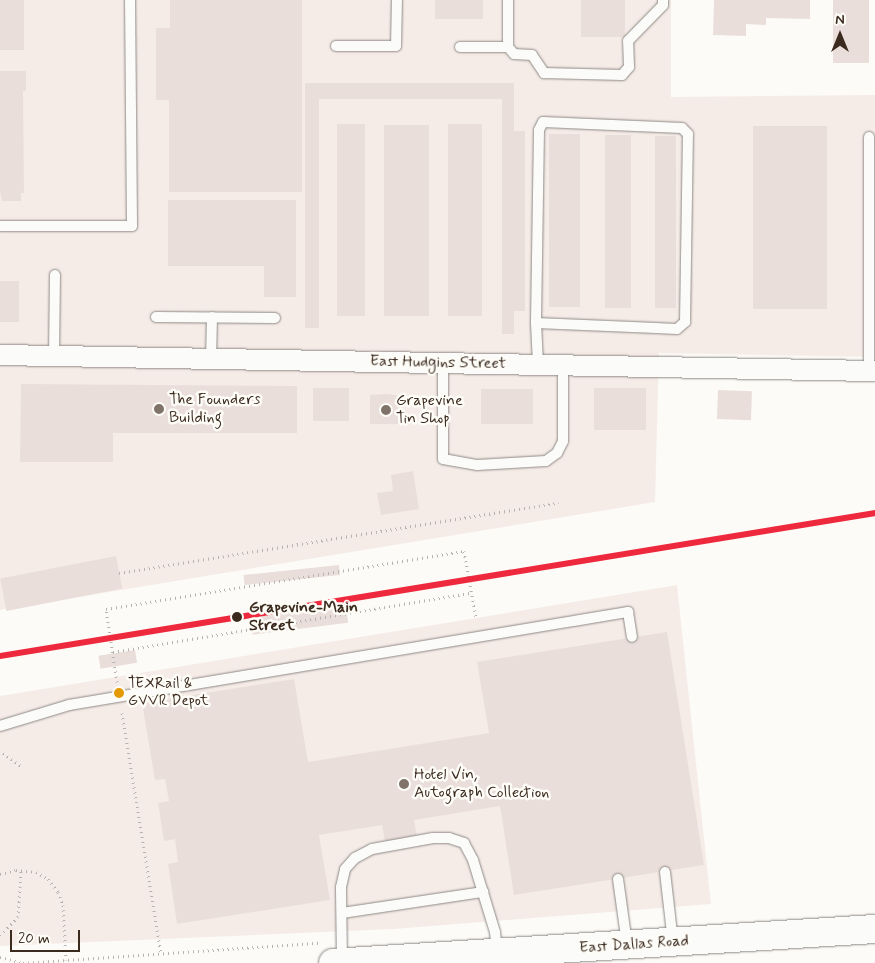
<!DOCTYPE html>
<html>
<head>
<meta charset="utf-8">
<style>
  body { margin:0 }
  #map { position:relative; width:875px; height:963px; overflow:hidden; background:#fcfbf8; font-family:Mynerve,sans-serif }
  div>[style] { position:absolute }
  .built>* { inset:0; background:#f6ece7 }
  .building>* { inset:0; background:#eadeda; transform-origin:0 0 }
  .path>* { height:3px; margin-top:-1.5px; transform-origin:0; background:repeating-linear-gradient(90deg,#b6b4b1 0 1px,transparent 0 5px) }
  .roads { filter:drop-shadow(0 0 1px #8d8985) drop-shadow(0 0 1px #8d8985) }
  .service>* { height:10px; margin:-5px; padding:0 5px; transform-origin:5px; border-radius:5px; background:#fbfbf9 }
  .minor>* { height:20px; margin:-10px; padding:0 10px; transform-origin:10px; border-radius:10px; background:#fbfbf9 }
  .secondary>* { height:28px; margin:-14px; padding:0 14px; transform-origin:14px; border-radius:14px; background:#fbfbf9 }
  .rail-1>* { height:6px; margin:-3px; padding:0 3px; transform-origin:3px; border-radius:3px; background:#ee293d }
  .dots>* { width:14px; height:14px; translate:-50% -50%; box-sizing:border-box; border:2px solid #fdfcf7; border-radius:50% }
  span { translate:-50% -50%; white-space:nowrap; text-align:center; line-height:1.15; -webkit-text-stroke:5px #fdfcf7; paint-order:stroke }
  .bus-label { font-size:15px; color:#3b2a1e }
  .left { translate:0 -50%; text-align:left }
  .street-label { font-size:16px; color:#3b2a1e }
  .poi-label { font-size:16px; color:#3b2a1e }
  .stop-label { font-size:16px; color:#3b2a1e; font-weight:700 }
  .north { position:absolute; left:815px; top:10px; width:50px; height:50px; -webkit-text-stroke:4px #fdfcf7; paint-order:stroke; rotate:0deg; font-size:14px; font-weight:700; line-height:20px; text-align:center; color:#3b2a1e }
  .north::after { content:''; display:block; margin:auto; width:18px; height:22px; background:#3b2a1e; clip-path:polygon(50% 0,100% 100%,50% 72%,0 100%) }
  .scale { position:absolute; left:10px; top:930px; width:70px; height:22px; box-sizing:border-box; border:2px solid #3b2a1e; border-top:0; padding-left:6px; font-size:15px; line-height:18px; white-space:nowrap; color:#3b2a1e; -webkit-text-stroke:4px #fdfcf7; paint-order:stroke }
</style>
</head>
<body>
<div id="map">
  <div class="built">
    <div style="clip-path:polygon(0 0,671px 0,671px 97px,875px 95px,875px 357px,659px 353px,655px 502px,0 610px)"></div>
    <div style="clip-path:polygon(677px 585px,711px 904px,394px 929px,0 946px,0 696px)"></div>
  </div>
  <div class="building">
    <div style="left:0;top:0;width:24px;height:50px"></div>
    <div style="clip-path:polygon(170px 0,302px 0,302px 192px,169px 192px,169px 100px,156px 100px,156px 28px,170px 28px)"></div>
    <div style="left:435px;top:0;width:48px;height:19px"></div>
    <div style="left:581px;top:0;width:44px;height:37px"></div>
    <div style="clip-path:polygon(714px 0,810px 0,810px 19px,766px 18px,766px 25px,746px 24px,746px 36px,713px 35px)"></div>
    <div style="left:833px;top:0;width:36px;height:63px"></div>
    <div style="clip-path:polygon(0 71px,26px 71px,26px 91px,23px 91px,24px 193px,21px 193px,21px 201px,2px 201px,0 191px)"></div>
    <div style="clip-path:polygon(305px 83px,514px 83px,514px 131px,525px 131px,525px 311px,514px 311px,514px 334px,502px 334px,502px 99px,319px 99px,319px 328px,305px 328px)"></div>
    <div style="left:337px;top:124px;width:28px;height:192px"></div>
    <div style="left:448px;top:124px;width:34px;height:192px"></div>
    <div style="left:384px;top:125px;width:45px;height:191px"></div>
    <div style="left:753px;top:126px;width:74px;height:183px"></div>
    <div style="left:549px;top:134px;width:31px;height:173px"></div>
    <div style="left:605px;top:135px;width:26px;height:173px"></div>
    <div style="left:655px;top:136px;width:21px;height:172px"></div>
    <div style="clip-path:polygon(168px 200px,296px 200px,296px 297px,264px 297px,264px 266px,168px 266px)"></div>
    <div style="left:0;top:281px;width:19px;height:41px"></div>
    <div style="clip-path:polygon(21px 384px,297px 386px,297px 433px,113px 433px,113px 462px,20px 462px)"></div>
    <div style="left:313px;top:388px;width:36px;height:33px"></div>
    <div style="left:594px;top:388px;width:52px;height:42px"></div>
    <div style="left:481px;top:389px;width:52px;height:35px"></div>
    <div style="left:718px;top:390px;width:34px;height:29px;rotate:2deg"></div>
    <div style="clip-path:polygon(387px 394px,402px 396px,403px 424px,370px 424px,370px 395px)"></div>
    <div style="clip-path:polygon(413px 471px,419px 509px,381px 515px,377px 493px,393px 491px,391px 475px)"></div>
    <div style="left:116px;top:556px;width:33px;height:118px;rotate:79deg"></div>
    <div style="left:339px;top:565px;width:10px;height:96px;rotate:84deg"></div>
    <div style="left:346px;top:606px;width:17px;height:96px;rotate:83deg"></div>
    <div style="clip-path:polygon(667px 632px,704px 865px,514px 895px,500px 806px,414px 820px,417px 837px,385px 842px,382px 825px,319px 835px,330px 900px,177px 924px,168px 864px,178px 862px,175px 839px,164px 841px,158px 803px,169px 801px,165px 779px,155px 780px,142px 703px,294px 679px,308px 762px,489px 733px,477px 662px)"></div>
    <div style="left:135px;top:650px;width:13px;height:37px;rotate:81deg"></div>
  </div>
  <div class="path">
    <div style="left:119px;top:573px;width:445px;rotate:-9.1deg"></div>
    <div style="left:113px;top:652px;width:363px;rotate:-9.4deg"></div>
    <div style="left:117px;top:682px;width:74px;rotate:-98.6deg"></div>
    <div style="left:106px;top:609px;width:363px;rotate:-9.2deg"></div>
    <div style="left:464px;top:551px;width:68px;rotate:79.8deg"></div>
    <div style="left:122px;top:713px;width:244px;rotate:80.8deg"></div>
    <div style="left:3px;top:753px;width:22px;rotate:36deg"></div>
    <div style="left:0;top:874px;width:16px;rotate:-14deg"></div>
    <div style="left:16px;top:870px;width:20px;rotate:6deg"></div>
    <div style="left:36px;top:872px;width:14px;rotate:30deg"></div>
    <div style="left:48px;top:879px;width:16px;rotate:52deg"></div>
    <div style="left:58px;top:892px;width:14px;rotate:69deg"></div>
    <div style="left:63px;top:905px;width:55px;rotate:86.9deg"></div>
    <div style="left:0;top:935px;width:25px;rotate:-45deg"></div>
    <div style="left:18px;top:917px;width:47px;rotate:-86.3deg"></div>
    <div style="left:0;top:957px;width:24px;rotate:15deg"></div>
    <div style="left:23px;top:963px;width:296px;rotate:-3.9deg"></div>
  </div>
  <div class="roads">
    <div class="service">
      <div style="left:508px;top:0;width:47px;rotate:90deg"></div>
      <div style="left:508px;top:47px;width:9px;rotate:49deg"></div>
      <div style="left:514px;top:54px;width:18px;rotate:3deg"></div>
      <div style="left:532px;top:55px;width:22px;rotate:56deg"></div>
      <div style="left:544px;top:73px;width:78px;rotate:1.5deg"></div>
      <div style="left:622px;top:75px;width:11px;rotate:-49deg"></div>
      <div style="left:629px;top:67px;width:26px;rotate:-92deg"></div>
      <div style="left:628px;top:41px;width:50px;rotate:-45.8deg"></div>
      <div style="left:663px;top:5px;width:5px;rotate:-90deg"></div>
      <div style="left:336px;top:46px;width:60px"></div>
      <div style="left:396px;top:46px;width:46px;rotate:-88.8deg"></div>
      <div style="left:460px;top:47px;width:48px"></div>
      <div style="left:869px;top:137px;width:234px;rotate:90deg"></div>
      <div style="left:0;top:226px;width:132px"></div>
      <div style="left:132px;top:226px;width:226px;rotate:-90.5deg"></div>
      <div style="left:156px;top:317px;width:119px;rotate:0.5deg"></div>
      <div style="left:536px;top:323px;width:141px;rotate:2.4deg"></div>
      <div style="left:677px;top:329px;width:11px;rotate:-41deg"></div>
      <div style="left:685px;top:322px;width:188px;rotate:-89.1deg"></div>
      <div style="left:688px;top:134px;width:8px;rotate:-135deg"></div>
      <div style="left:682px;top:128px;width:139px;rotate:-177.5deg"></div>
      <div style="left:543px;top:122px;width:9px;rotate:117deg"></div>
      <div style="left:539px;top:130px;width:193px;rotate:90.9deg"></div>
      <div style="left:536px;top:323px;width:41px;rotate:87.2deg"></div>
      <div style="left:54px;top:356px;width:81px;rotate:-89.3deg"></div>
      <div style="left:211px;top:359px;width:42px;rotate:-88.6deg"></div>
      <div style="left:443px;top:363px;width:96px;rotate:90deg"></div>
      <div style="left:443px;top:459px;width:35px;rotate:10deg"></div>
      <div style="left:477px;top:465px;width:69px;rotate:-3.3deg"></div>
      <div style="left:546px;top:461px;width:14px;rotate:-36deg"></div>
      <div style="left:557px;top:453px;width:13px;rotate:-63deg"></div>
      <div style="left:563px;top:441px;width:77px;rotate:-90deg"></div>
      <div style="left:0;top:726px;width:72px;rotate:-16.9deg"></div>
      <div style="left:69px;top:705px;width:567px;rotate:-9.45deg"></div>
      <div style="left:628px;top:612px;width:25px;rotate:81deg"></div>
      <div style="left:665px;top:872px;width:70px;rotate:83.5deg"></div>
      <div style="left:618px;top:879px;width:66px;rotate:82.1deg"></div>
      <div style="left:342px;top:913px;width:143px;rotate:-8.5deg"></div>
      <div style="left:342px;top:962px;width:75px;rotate:-90.8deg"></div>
      <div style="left:341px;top:887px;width:18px;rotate:-77deg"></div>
      <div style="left:345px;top:869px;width:15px;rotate:-48deg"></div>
      <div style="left:355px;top:858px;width:19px;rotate:-28deg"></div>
      <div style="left:372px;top:849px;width:62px;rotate:-10.2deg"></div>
      <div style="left:433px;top:838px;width:16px"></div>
      <div style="left:449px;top:838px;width:16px;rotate:18deg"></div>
      <div style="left:464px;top:843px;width:19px;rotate:62deg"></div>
      <div style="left:473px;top:860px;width:75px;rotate:73deg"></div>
      <div style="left:495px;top:932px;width:19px;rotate:84deg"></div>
    </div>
    <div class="minor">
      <div style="left:0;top:355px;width:875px;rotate:1.05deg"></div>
    </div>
    <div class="secondary">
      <div style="left:333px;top:963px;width:543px;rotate:-3.59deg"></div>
    </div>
  </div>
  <div class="rail-1">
    <div style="left:0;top:656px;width:887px;rotate:-9.28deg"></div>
  </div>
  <div class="dots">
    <div style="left:159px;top:409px;background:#7f736a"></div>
    <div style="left:386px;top:410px;background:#7f736a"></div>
    <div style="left:237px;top:617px;background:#3b2a1e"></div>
    <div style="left:119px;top:693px;background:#e49a03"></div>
    <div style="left:404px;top:784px;background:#7f736a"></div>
  </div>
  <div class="bus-label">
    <span class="left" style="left:128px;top:693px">TEXRail &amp;<br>GVVR Depot</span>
  </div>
  <div class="street-label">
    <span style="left:438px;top:363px;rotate:1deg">East Hudgins Street</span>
    <span style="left:634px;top:945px;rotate:-4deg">East Dallas Road</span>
  </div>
  <div class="poi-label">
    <span class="left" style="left:169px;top:409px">The Founders<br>Building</span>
    <span class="left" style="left:396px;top:410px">Grapevine<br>Tin Shop</span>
    <span class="left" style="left:414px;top:784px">Hotel Vin,<br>Autograph Collection</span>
  </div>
  <div class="stop-label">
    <span class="left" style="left:249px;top:617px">Grapevine-Main<br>Street</span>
  </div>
  <div class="north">N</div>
  <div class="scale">20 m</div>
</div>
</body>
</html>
